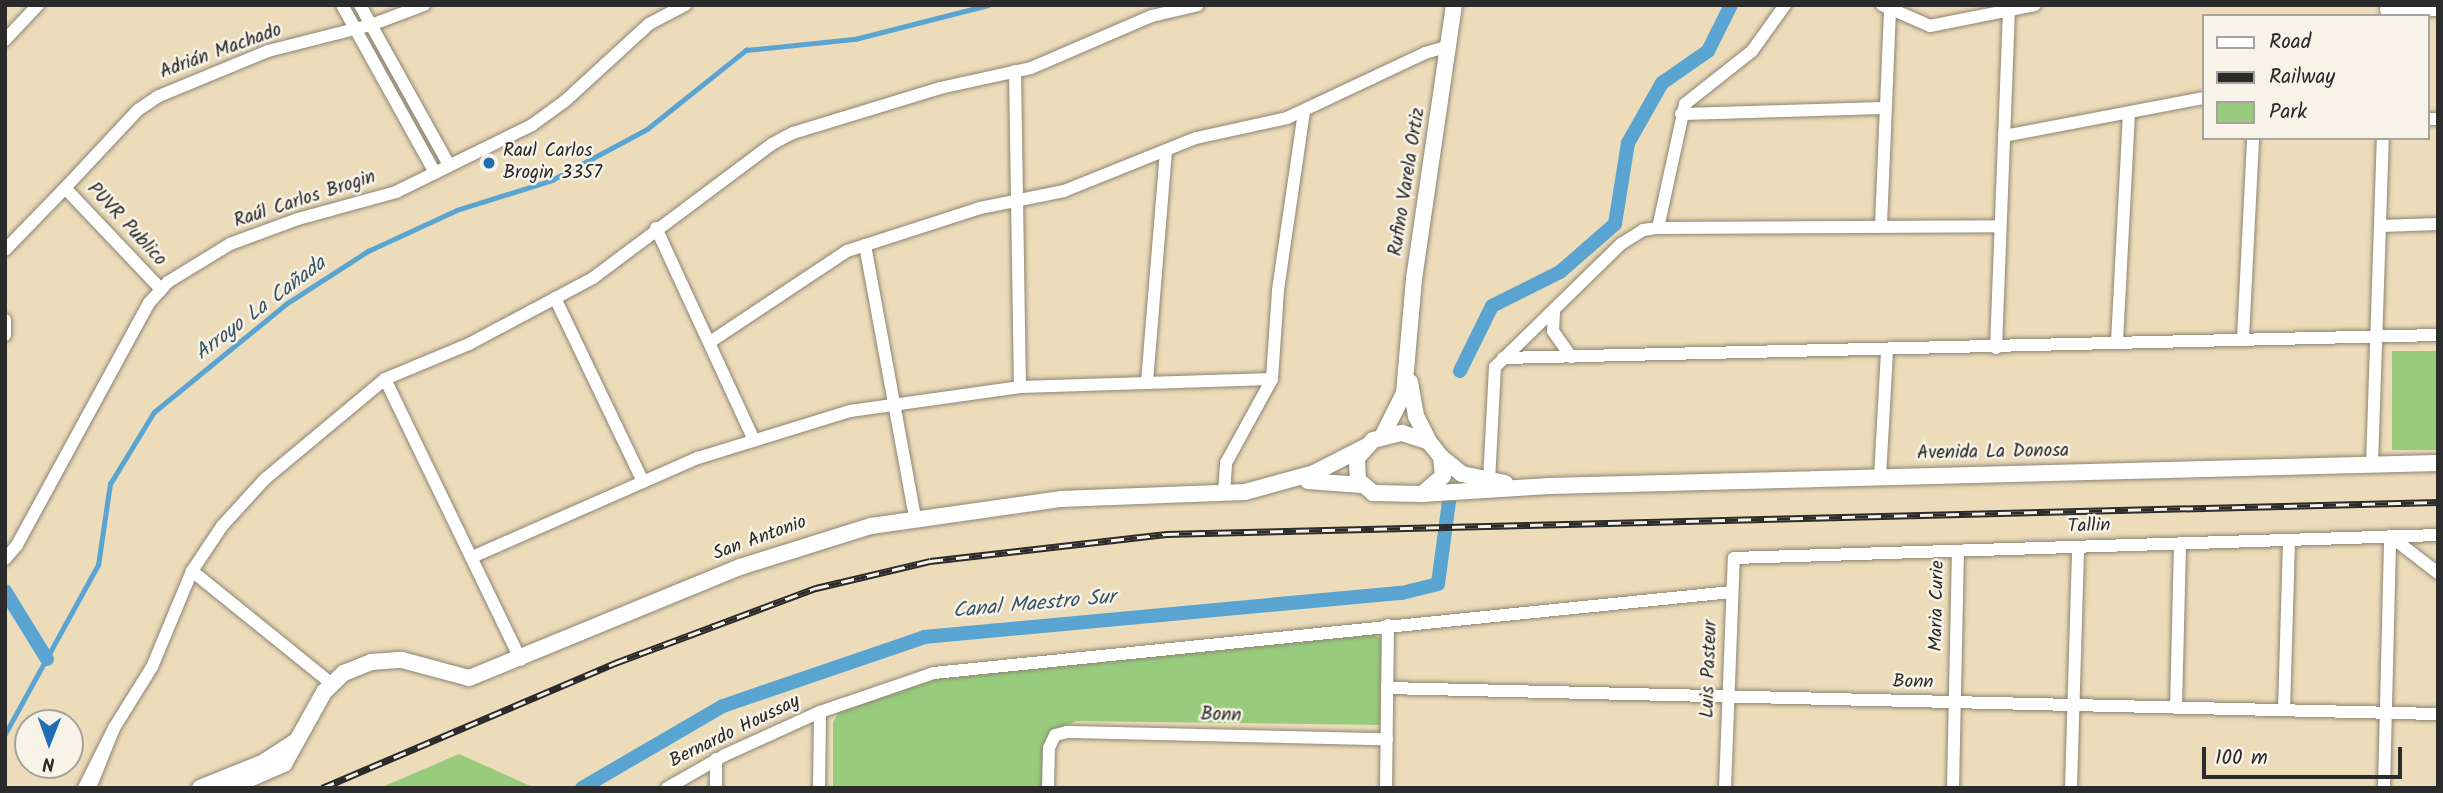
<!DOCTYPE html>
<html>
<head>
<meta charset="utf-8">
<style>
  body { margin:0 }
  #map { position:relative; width:2443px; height:793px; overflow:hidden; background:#eddcba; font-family:Kalam,sans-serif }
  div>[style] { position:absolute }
  .green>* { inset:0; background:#98cc7c; transform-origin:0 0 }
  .stream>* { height:4.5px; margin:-2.25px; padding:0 2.25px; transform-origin:2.25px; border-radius:2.25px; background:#5aa4d2 }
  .canal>* { height:14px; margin:-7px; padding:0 7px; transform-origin:7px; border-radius:7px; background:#5aa4d2 }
  .roads { filter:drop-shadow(0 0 2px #8c8472) drop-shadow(0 0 2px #8c8472) }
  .minor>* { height:12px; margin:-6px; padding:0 6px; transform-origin:6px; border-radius:6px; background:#fff }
  .major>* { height:16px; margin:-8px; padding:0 8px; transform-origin:8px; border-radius:8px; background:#fff }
  .rail>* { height:7px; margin-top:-3.5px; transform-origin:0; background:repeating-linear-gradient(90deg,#f7f3e8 0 13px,#2b2b2b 0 26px); box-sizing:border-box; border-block:2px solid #2b2b2b }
  .dots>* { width:19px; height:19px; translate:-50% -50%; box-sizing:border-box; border:4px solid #f7f3e8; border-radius:50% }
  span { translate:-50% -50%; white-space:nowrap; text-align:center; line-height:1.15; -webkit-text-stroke:5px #f7f3e8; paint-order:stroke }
  .street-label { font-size:19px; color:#2b2b2b }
  .poi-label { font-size:19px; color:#2b2b2b }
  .left { translate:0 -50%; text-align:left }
  .water-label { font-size:21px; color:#3b5565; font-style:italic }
  .frame { position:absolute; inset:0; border:7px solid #2b2b2b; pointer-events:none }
  .legend { position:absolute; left:2202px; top:14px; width:228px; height:126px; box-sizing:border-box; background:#f7f3e8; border:2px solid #a5a39c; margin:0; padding:9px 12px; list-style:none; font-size:21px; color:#2b2b2b }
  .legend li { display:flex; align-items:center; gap:14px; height:35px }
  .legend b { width:35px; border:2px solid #a5a39c }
  .north { position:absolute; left:14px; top:709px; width:70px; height:70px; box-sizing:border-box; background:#f7f3e8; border:2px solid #a5a39c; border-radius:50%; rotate:181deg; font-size:19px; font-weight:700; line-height:28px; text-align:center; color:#2b2b2b }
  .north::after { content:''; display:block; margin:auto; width:24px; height:32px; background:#1f6fb2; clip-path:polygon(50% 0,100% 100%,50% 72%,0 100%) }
  .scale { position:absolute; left:2202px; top:747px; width:200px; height:32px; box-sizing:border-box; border:4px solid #2b2b2b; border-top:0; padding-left:9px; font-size:21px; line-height:24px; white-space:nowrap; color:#2b2b2b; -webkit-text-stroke:5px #f7f3e8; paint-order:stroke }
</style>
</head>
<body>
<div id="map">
  <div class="green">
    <div style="left:2438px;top:351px;width:99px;height:46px;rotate:90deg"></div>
    <div style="clip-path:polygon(1373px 634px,1381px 639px,1380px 725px,1076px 721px,1058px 730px,1044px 788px,833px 788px,833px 722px,840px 709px,935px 679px)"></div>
    <div style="clip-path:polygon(459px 754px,535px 788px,380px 788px)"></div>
  </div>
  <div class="stream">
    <div style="left:5px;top:734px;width:193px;rotate:-61.2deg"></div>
    <div style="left:98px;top:565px;width:82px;rotate:-81.6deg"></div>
    <div style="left:110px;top:484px;width:84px;rotate:-58.6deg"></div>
    <div style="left:154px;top:412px;width:171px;rotate:-39.3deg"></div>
    <div style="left:286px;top:304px;width:98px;rotate:-32.9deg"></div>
    <div style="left:368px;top:251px;width:98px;rotate:-24.7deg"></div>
    <div style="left:457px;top:210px;width:100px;rotate:-17.5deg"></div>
    <div style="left:552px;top:180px;width:108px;rotate:-28.2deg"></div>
    <div style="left:647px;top:129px;width:127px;rotate:-38.6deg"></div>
    <div style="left:746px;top:50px;width:110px;rotate:-5.8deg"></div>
    <div style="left:855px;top:39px;width:137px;rotate:-14.3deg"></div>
  </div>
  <div class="canal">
    <div style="left:1460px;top:371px;width:72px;rotate:-63.8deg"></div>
    <div style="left:1492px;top:306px;width:76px;rotate:-26.6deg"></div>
    <div style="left:1560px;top:272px;width:73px;rotate:-41.1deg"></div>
    <div style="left:1615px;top:224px;width:82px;rotate:-80.9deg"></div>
    <div style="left:1628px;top:143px;width:69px;rotate:-60.5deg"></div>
    <div style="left:1662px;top:83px;width:56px;rotate:-34.8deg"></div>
    <div style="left:1708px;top:51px;width:51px;rotate:-63.4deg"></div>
    <div style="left:5px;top:591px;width:80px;rotate:58.3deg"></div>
    <div style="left:582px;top:788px;width:163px;rotate:-30.2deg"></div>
    <div style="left:723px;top:706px;width:213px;rotate:-18.9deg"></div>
    <div style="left:924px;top:637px;width:480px;rotate:-5.3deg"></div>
    <div style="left:1402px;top:593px;width:37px;rotate:-14deg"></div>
    <div style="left:1438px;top:584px;width:83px;rotate:-82.4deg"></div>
  </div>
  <div class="roads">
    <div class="minor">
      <div style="left:342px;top:5px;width:192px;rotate:61deg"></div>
      <div style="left:360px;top:5px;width:183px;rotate:60.9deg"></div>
      <div style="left:1882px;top:5px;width:52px;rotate:23.6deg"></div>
      <div style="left:1930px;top:26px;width:107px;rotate:-11.3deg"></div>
      <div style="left:2386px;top:10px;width:52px"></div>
      <div style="left:5px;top:40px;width:48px;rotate:-46.7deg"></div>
      <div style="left:1015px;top:71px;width:316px;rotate:89.1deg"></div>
      <div style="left:1681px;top:114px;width:204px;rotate:-1.7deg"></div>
      <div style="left:2427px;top:119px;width:11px"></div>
      <div style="left:2004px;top:136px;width:203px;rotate:-10.8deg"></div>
      <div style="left:65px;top:188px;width:107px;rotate:-46.9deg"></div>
      <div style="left:138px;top:110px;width:25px;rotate:-34deg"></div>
      <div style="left:159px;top:96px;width:118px;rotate:-22.4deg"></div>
      <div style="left:268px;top:51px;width:106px;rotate:-14.2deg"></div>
      <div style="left:371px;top:25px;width:57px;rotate:-20.7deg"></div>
      <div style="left:1881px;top:225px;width:215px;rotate:-87.6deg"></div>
      <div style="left:2381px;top:226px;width:57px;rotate:-2deg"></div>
      <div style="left:656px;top:228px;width:234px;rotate:65.2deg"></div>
      <div style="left:1658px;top:228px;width:341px;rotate:-0.3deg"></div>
      <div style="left:865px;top:245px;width:278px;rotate:79.6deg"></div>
      <div style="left:5px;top:250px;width:86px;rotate:-45.9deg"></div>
      <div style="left:65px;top:188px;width:139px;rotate:46.5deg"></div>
      <div style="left:555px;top:298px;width:204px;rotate:64.4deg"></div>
      <div style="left:1554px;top:312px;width:19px;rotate:93deg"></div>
      <div style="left:1553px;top:331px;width:32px;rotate:55deg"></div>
      <div style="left:5px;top:320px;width:15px;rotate:90deg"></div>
      <div style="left:2243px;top:338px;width:200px;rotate:-87.1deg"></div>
      <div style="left:710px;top:342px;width:164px;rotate:-33.6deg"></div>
      <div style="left:847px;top:251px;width:140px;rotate:-17.9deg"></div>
      <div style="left:980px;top:208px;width:86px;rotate:-11.4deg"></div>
      <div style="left:1064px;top:191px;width:142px;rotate:-21.9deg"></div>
      <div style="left:1196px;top:138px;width:93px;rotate:-12.4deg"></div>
      <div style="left:1287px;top:118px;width:153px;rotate:-25.2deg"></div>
      <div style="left:1425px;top:53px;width:26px;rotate:-16deg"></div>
      <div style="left:2117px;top:342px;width:229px;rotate:-87deg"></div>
      <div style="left:1996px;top:348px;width:337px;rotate:-87.8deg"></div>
      <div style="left:1503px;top:358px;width:935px;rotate:-1.41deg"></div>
      <div style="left:385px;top:379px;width:312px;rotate:64.2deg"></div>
      <div style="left:1147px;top:382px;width:232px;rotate:-85.3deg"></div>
      <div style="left:2372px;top:465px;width:327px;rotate:-88.1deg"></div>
      <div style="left:1880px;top:477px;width:126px;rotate:-86.8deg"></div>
      <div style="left:1489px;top:481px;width:114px;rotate:-87deg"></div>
      <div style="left:1495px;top:367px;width:176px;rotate:-44.3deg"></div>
      <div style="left:1621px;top:244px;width:26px;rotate:-32deg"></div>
      <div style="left:1643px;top:230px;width:15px;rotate:-8deg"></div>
      <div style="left:1658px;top:228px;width:127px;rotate:-77.7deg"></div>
      <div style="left:1685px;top:104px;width:85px;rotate:-38.3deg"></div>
      <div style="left:1752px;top:51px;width:57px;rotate:-54.3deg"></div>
      <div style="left:1224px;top:493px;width:30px;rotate:-86deg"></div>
      <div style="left:1226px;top:463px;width:96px;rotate:-61.3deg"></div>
      <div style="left:1272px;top:379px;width:89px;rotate:-86.1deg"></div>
      <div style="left:1278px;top:290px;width:180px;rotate:-81.7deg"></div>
      <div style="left:2390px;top:536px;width:61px;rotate:37.6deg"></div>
      <div style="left:472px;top:557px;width:247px;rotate:-23.7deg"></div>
      <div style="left:698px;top:458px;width:159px;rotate:-17.2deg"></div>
      <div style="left:850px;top:411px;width:172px;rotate:-8deg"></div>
      <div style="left:1020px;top:387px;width:252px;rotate:-1.8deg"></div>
      <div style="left:5px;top:559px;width:18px;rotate:-49deg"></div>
      <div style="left:17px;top:545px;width:276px;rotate:-61.4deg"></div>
      <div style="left:149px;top:303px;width:28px;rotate:-48deg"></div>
      <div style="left:168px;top:282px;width:73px;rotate:-31.5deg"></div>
      <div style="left:230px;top:244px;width:72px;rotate:-20.2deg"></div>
      <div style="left:298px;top:219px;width:102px;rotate:-15.4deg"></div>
      <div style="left:396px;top:192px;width:152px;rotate:-26.2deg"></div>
      <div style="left:532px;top:125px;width:41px;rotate:-36deg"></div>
      <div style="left:565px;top:101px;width:114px;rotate:-42.5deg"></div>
      <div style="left:649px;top:24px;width:41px;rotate:-27.8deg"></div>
      <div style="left:192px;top:571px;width:180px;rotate:38.9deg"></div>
      <div style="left:1387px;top:688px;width:1051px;rotate:1.42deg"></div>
      <div style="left:2176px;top:708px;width:165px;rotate:-88.6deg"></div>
      <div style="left:2284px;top:710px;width:170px;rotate:-88.3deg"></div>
      <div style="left:114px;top:728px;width:72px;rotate:-58.1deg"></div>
      <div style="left:152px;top:667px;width:104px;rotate:-67.4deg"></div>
      <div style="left:192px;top:571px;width:54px;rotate:-56.3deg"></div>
      <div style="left:222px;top:526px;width:64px;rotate:-47.5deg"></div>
      <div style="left:265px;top:479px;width:156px;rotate:-39.8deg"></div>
      <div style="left:385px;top:379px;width:91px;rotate:-22.6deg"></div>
      <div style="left:469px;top:344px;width:140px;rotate:-28deg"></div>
      <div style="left:593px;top:278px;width:224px;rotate:-36.8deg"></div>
      <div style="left:772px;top:144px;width:24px;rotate:-28deg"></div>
      <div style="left:793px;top:133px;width:154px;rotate:-17deg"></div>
      <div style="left:940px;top:88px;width:93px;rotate:-12.4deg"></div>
      <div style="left:1031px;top:68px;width:132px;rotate:-23.3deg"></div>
      <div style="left:1152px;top:16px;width:47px;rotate:-13.4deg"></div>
      <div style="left:84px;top:788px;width:67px;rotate:-63.4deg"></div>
      <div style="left:114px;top:728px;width:65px;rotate:111.8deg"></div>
      <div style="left:667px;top:788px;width:67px;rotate:-29.6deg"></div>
      <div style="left:725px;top:755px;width:104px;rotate:-24.4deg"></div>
      <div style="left:820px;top:712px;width:120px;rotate:-18.9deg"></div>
      <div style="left:934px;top:673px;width:801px;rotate:-5.8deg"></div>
      <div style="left:716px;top:788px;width:29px;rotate:-90deg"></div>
      <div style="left:819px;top:788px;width:76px;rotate:-89.2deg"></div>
      <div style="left:1048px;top:788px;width:40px;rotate:-88.6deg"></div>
      <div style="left:1049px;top:748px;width:14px;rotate:-65deg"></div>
      <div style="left:1055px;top:735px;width:12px;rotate:-14deg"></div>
      <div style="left:1067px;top:732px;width:320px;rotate:1.3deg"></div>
      <div style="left:1386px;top:788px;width:163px;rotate:-89.3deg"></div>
      <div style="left:1725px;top:788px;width:230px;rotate:-87.8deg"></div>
      <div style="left:1734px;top:558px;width:704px;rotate:-1.87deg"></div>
      <div style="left:1953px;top:788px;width:237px;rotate:-88.8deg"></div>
      <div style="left:2071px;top:788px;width:241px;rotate:-88.3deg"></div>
      <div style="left:2384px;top:788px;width:252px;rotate:-88.6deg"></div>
    </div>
    <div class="major">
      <div style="left:1410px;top:382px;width:35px;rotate:80deg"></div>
      <div style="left:1416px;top:416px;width:29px;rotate:63deg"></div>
      <div style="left:1402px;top:433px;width:28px;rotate:18deg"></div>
      <div style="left:1429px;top:442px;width:19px;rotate:51deg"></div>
      <div style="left:1441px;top:457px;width:19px;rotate:84deg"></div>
      <div style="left:1443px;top:476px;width:28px;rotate:139deg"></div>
      <div style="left:1422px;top:494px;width:49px;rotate:-178.8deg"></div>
      <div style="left:1373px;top:493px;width:20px;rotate:-139deg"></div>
      <div style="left:1358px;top:480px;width:22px;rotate:-93deg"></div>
      <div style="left:1357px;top:458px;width:24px;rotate:-48deg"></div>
      <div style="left:1373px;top:440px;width:30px;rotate:-14deg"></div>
      <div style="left:1383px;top:435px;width:47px;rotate:-63.4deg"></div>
      <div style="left:1404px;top:393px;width:114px;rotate:-85deg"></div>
      <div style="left:1414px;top:279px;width:277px;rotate:-81.7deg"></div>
      <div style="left:1441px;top:457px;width:27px;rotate:39deg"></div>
      <div style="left:1462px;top:474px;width:44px;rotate:11.8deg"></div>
      <div style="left:1308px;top:481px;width:54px;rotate:4.2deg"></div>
      <div style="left:1422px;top:494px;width:127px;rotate:-3.6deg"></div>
      <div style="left:1549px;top:486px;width:889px;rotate:-1.48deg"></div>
      <div style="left:200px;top:788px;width:69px;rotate:-22.1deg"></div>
      <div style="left:264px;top:762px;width:38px;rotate:-33deg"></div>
      <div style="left:229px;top:788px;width:60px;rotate:-23.6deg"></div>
      <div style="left:284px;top:764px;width:82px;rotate:-60.9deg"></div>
      <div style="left:324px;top:692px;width:28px;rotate:-44deg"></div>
      <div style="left:344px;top:673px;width:29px;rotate:-22deg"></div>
      <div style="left:371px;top:662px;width:31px;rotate:-4deg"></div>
      <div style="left:402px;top:660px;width:69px;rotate:15deg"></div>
      <div style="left:469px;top:678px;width:293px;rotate:-22.3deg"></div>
      <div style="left:740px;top:567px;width:137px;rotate:-17.4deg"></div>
      <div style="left:871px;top:526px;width:191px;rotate:-8.1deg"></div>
      <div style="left:1060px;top:499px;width:185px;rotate:-2.2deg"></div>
      <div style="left:1245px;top:492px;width:72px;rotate:-15.4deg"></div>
      <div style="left:1314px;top:473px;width:57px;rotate:-27deg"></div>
    </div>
  </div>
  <div class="rail">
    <div style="left:322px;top:788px;width:319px;rotate:-23.1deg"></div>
    <div style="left:615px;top:663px;width:215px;rotate:-20.5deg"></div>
    <div style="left:816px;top:588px;width:117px;rotate:-13.3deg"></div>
    <div style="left:930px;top:561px;width:238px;rotate:-6.5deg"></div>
    <div style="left:1166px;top:534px;width:1272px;rotate:-1.44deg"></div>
  </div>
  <div class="dots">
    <div style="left:489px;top:163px;background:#1f6fb2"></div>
  </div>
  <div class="street-label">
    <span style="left:221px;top:52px;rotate:-20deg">Adrián Machado</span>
    <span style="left:1408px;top:182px;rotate:-81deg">Rufino Varela Ortiz</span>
    <span style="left:305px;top:200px;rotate:-18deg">Raúl Carlos Brogin</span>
    <span style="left:126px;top:225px;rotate:47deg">PUVR Publico</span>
    <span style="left:1993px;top:453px;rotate:-1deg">Avenida La Donosa</span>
    <span style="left:2089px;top:527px;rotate:-2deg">Tallin</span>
    <span style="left:760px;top:539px;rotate:-20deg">San Antonio</span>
    <span style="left:1938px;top:606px;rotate:-89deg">Maria Curie</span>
    <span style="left:1710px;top:669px;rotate:-88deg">Luis Pasteur</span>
    <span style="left:1913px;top:683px;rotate:1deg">Bonn</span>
    <span style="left:1221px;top:716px;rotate:2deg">Bonn</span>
    <span style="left:735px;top:732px;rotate:-26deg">Bernardo Houssay</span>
  </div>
  <div class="poi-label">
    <span class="left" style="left:503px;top:163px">Raul Carlos<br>Brogin 3357</span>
  </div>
  <div class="water-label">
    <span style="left:261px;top:309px;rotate:-37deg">Arroyo La Cañada</span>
    <span style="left:1034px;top:605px;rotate:-5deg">Canal Maestro Sur</span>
  </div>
  <div class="frame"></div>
  <ul class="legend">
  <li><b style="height:9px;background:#fff"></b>Road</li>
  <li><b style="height:9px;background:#2b2b2b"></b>Railway</li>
  <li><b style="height:19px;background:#98cc7c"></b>Park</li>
  </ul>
  <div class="north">N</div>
  <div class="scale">100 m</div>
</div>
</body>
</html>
